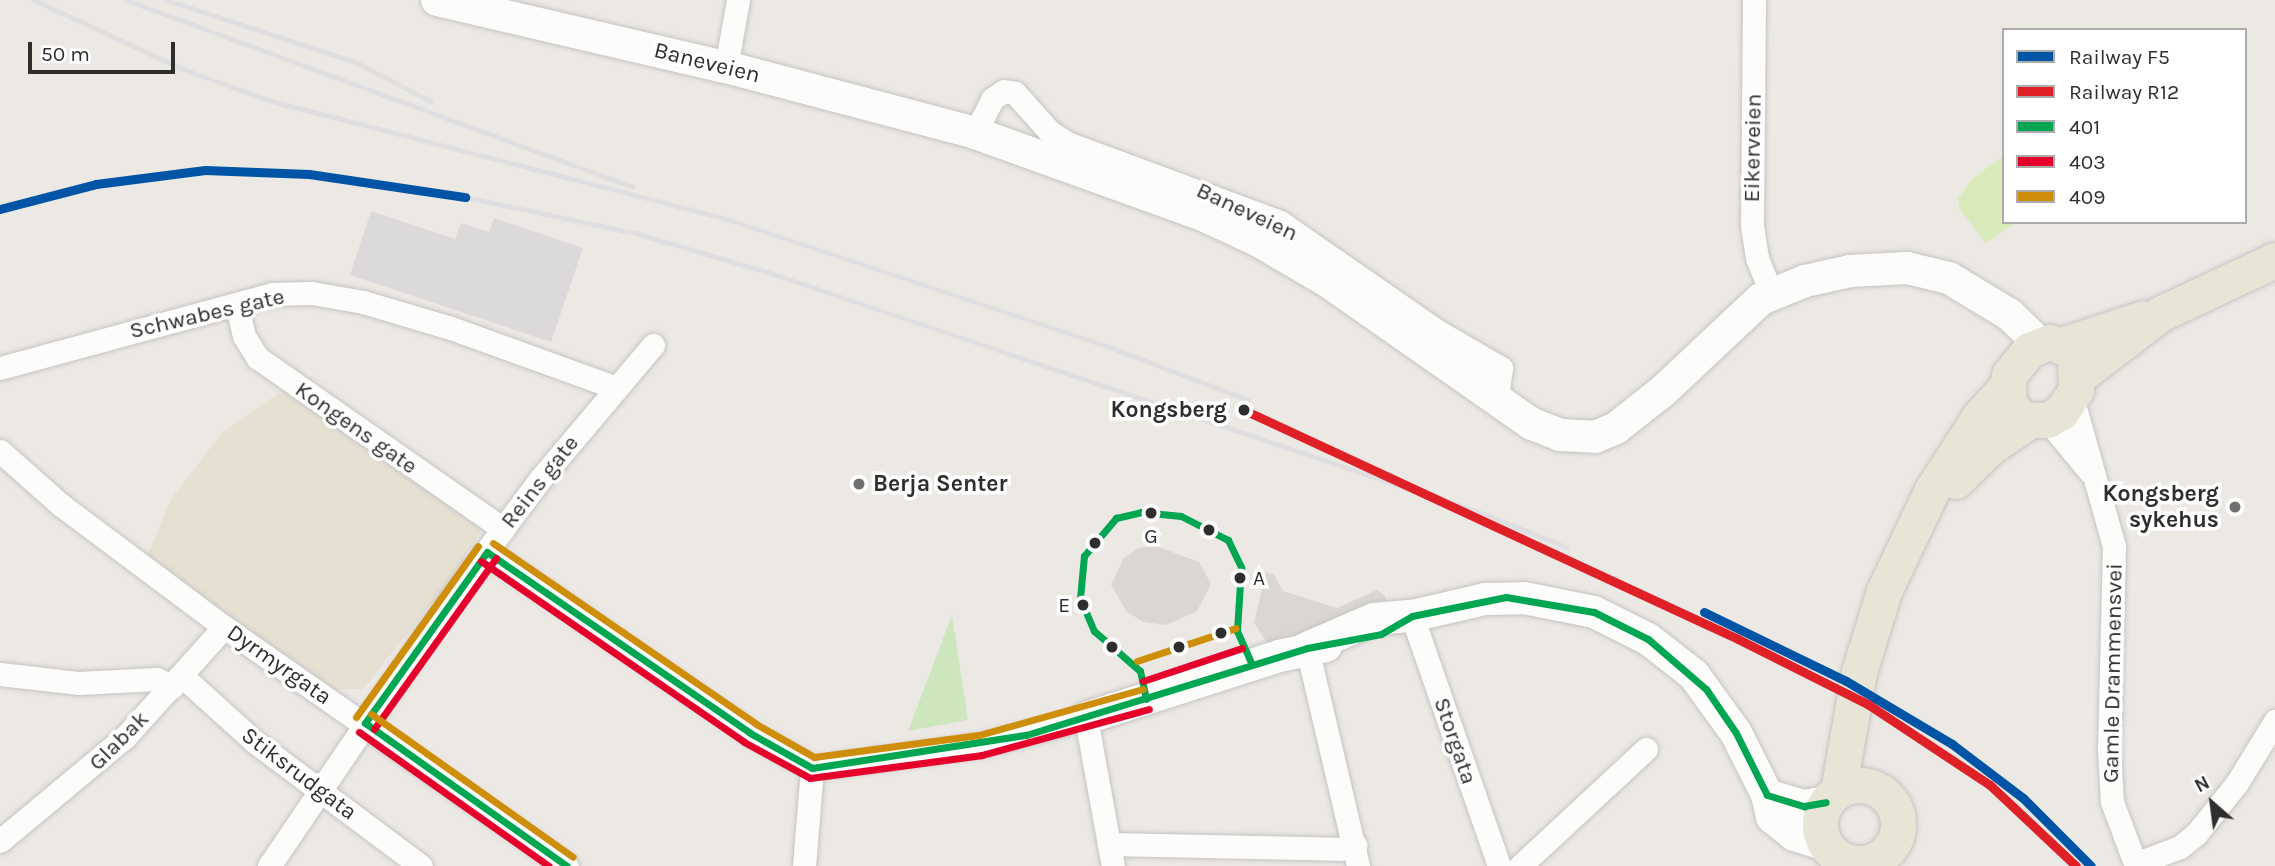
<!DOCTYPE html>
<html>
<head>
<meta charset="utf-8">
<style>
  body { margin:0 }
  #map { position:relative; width:2275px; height:866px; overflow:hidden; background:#ece8e4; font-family:Karla,sans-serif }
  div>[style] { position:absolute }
  .industrial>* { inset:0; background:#dcd9db }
  .education>* { inset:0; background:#e6e0d3 }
  .green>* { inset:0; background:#cee6be }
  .pitch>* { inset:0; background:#d9eabb }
  .plaza>* { inset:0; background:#dad6d2 }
  .roads { filter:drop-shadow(0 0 2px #c5c4c5) drop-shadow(0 0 2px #c5c4c5) }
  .minor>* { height:23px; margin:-11.5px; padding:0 11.5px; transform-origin:11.5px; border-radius:11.5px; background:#fcfcfb }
  .secondary>* { height:32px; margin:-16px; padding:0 16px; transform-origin:16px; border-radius:16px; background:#fcfcfb }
  .primary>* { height:35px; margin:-17.5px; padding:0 17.5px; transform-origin:17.5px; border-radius:17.5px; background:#e8e4d6 }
  .primary>.ring { margin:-17.5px; padding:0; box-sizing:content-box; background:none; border:35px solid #e8e4d6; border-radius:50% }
  .rail>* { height:5px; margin:-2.5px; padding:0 2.5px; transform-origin:2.5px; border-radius:2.5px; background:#dfdfe1 }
  .bus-1>* { height:7px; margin:-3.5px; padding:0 3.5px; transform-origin:3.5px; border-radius:3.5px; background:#00a651 }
  .bus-2>* { height:7px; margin:-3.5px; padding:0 3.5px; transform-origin:3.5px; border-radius:3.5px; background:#e4002b }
  .bus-3>* { height:7px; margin:-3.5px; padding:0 3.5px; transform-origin:3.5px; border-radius:3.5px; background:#cf8e09 }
  .rail-1>* { height:9px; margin:-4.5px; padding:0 4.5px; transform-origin:4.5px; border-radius:4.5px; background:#0054a6 }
  .rail-2>* { height:9px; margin:-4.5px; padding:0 4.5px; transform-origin:4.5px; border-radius:4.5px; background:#df2027 }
  .dots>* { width:19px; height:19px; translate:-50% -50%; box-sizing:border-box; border:4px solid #fff; border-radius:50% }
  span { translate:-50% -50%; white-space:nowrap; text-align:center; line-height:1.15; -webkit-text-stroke:7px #fff; paint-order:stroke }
  .bus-label { font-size:21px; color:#2e2e2e }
  .left { translate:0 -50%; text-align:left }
  .right { translate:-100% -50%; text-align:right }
  .street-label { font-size:23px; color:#2e2e2e }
  .stop-label { font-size:23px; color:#2e2e2e; font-weight:700 }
  .poi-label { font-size:23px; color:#2e2e2e; font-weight:700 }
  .legend { position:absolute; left:2002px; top:28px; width:245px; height:196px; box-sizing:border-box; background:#fff; border:2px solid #ababab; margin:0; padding:9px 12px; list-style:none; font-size:21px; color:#2e2e2e }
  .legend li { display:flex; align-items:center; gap:14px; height:35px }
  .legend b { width:35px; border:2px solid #ababab }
  .north { position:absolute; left:2177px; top:768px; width:70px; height:70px; -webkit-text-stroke:5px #fff; paint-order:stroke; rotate:332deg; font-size:19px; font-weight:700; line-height:28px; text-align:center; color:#2e2e2e }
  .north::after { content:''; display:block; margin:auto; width:24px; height:32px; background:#2e2e2e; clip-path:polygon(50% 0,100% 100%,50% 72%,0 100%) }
  .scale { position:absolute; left:28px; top:42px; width:147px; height:32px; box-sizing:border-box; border:4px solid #2e2e2e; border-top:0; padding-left:9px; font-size:21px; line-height:24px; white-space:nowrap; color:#2e2e2e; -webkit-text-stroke:5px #fff; paint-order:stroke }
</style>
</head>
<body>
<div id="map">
  <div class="industrial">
    <div style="clip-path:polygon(371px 211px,455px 239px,461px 223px,489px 232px,494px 218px,583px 248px,551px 342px,350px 275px)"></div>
  </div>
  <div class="education">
    <div style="clip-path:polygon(296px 381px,486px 517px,469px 557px,363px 689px,333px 689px,235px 627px,148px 554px,171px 499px,222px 433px)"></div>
  </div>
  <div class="green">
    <div style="clip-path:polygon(952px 615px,968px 720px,908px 731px)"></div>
  </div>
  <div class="pitch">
    <div style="clip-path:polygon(2004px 155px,2004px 222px,2016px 222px,1986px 243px,1960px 210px,1958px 199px,1970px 181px)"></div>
  </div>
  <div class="plaza">
    <div style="clip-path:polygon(1156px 546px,1199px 562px,1211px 584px,1197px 611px,1166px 625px,1144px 622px,1127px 612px,1111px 585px,1124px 558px,1139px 548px)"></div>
    <div style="clip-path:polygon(1266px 572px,1274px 575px,1283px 591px,1337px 608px,1377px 590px,1385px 596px,1386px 603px,1275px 644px,1266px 641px,1254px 623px)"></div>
  </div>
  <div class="roads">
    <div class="minor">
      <div style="left:1754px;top:0;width:226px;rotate:90.5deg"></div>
      <div style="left:1752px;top:226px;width:32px;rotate:81deg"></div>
      <div style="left:1757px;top:258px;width:38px;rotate:68deg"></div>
      <div style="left:726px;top:67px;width:68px;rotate:-79.8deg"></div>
      <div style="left:975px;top:133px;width:38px;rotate:-63deg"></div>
      <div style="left:992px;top:99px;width:14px;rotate:-34deg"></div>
      <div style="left:1004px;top:91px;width:11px;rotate:10deg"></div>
      <div style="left:1015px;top:93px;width:51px;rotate:48.2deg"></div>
      <div style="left:1049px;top:131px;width:22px;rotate:34deg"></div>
      <div style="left:1067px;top:143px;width:227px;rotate:20.3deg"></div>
      <div style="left:1280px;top:222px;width:193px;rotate:34.7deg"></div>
      <div style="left:1439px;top:332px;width:72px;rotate:30.1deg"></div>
      <div style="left:1501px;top:368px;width:30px;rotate:98deg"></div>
      <div style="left:237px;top:306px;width:31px;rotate:77deg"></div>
      <div style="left:244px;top:336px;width:26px;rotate:58deg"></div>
      <div style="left:258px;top:358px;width:299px;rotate:34.9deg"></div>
      <div style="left:0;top:368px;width:282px;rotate:-15.2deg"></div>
      <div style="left:272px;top:294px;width:40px;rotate:-1.4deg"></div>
      <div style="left:312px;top:293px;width:52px;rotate:10deg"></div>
      <div style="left:363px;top:302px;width:92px;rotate:16.5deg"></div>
      <div style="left:451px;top:328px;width:173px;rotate:19.9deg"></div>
      <div style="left:2072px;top:397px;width:155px;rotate:74.3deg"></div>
      <div style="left:2114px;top:546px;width:203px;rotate:91.4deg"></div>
      <div style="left:2109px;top:749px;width:53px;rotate:86.8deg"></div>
      <div style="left:2112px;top:802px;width:68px;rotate:69.4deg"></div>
      <div style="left:2047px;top:420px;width:67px;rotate:50.4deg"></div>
      <div style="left:0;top:451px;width:81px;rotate:41.5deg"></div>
      <div style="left:61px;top:505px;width:204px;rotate:36.8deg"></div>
      <div style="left:224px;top:627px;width:418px;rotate:34.9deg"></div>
      <div style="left:487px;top:552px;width:319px;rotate:34.5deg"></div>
      <div style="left:750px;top:733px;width:71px;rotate:29.4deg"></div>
      <div style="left:812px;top:768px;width:171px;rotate:-7.8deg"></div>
      <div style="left:981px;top:745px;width:108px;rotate:-14.4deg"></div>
      <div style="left:1086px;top:718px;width:150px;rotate:79.7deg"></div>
      <div style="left:1412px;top:616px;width:265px;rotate:70.8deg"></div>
      <div style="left:1307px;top:648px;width:224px;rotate:76.8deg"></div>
      <div style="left:0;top:674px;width:80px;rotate:6.5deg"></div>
      <div style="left:79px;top:683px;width:78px;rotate:-2.9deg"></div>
      <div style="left:157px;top:679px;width:17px;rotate:28deg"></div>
      <div style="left:182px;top:676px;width:98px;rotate:42.1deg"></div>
      <div style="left:255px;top:742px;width:207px;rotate:36.8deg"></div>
      <div style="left:0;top:841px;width:163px;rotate:-39.8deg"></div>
      <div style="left:125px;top:737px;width:148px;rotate:-48deg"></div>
      <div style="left:1109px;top:844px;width:231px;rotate:1.2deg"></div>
      <div style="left:1340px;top:849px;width:16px;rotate:-15deg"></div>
      <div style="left:2135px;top:864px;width:48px;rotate:-20.7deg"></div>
      <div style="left:2180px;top:847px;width:21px;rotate:-39deg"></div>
      <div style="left:2196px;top:834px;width:65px;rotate:-51.2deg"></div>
      <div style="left:2237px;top:783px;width:73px;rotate:-58.5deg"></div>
      <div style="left:269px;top:866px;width:325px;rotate:-55.8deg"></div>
      <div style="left:452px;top:597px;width:149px;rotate:-53.2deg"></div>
      <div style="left:541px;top:478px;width:174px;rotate:-49.9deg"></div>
      <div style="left:804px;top:866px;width:98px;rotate:-85.3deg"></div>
      <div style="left:1520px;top:866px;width:172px;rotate:-42.9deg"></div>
    </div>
    <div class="secondary">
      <div style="left:437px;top:0;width:297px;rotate:13.1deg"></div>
      <div style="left:726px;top:67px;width:258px;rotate:14.8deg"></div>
      <div style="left:975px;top:133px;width:245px;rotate:19.8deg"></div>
      <div style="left:1205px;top:216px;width:57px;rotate:24.8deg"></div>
      <div style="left:1257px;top:240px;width:81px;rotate:30.4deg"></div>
      <div style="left:1327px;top:281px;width:250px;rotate:34.9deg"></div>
      <div style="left:1532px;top:424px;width:30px;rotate:21deg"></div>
      <div style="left:1560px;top:435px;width:35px;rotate:3deg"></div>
      <div style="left:1595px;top:437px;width:23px;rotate:-23deg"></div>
      <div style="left:1616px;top:428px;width:60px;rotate:-38.2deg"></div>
      <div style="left:1663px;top:391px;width:134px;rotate:-43.2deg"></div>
      <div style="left:1761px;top:299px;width:48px;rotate:-22.2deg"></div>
      <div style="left:1805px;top:281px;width:46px;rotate:-12.5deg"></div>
      <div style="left:1850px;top:271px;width:57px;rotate:-3deg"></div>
      <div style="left:1907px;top:268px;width:43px;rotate:13.4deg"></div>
      <div style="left:1949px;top:278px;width:71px;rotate:31.2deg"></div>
      <div style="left:2010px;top:315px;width:42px;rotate:44deg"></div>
      <div style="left:1307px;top:648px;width:73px;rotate:-23.4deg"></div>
      <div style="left:1374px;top:619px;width:38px;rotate:-5deg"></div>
      <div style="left:1412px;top:616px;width:75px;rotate:-13.1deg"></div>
      <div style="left:1485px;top:599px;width:39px;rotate:-1deg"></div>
      <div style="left:1524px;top:598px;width:71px;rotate:11.3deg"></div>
      <div style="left:1594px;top:612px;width:60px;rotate:26.6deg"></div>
      <div style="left:1648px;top:639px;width:58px;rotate:38deg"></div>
      <div style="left:1694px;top:675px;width:72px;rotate:54.1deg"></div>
      <div style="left:1736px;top:733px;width:69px;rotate:63.4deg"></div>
      <div style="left:1767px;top:795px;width:23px;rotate:77deg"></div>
      <div style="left:1772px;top:817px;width:28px;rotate:39deg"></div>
      <div style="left:1794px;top:835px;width:34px;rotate:17deg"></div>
      <div style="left:1086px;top:718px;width:203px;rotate:-17.8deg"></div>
      <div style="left:1279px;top:656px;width:48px;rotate:-12deg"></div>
      <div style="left:1767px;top:795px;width:39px;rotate:17deg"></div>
      <div style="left:1804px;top:806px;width:22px;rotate:-10deg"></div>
    </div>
    <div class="primary">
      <div style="left:2050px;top:342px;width:17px;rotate:21deg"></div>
      <div style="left:2066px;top:348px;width:13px;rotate:45deg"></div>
      <div style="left:2075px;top:357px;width:33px;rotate:88deg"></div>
      <div style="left:2076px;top:390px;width:27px;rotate:124deg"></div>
      <div style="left:2061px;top:412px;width:16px;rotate:150deg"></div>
      <div style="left:2047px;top:420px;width:25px;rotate:-178deg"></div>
      <div style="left:2022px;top:419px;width:21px;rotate:-131deg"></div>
      <div style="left:2008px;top:403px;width:28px;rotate:-88deg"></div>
      <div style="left:2009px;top:375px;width:32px;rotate:-51deg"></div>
      <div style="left:2029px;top:350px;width:22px;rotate:-21deg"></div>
      <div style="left:2061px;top:345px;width:86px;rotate:-18.2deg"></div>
      <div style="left:2079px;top:376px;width:102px;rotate:-37.4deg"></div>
      <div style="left:2160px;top:314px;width:127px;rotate:-25.2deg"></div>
      <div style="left:1956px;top:481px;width:47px;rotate:-45deg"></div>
      <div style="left:1989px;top:448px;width:48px;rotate:-34deg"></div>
      <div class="ring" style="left:1820px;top:785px;width:43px;height:43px"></div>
      <div style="left:1838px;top:791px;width:121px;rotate:-80deg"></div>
      <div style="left:1859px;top:672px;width:85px;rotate:-72.8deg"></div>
      <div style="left:1884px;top:591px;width:112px;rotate:-64.6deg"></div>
      <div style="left:1932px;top:490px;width:87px;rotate:-57.2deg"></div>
      <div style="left:1979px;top:417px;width:39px;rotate:-48deg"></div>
    </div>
  </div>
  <div class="rail">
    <div style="left:34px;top:0;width:166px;rotate:24.9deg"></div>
    <div style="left:185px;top:70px;width:91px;rotate:19.8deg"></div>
    <div style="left:271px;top:101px;width:471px;rotate:14.5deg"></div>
    <div style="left:727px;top:219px;width:406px;rotate:18.5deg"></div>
    <div style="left:1112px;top:348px;width:146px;rotate:20.9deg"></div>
    <div style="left:126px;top:0;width:540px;rotate:20.25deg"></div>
    <div style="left:166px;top:0;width:199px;rotate:18.2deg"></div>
    <div style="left:355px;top:62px;width:85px;rotate:27.5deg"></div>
    <div style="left:465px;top:197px;width:174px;rotate:12deg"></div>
    <div style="left:635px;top:233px;width:144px;rotate:16.5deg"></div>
    <div style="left:773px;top:274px;width:759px;rotate:18.67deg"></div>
    <div style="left:1492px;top:517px;width:80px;rotate:22.1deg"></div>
  </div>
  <div class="bus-1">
    <div style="left:487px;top:552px;width:319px;rotate:34.5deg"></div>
    <div style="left:750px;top:733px;width:71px;rotate:29.4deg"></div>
    <div style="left:812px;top:768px;width:217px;rotate:-8.8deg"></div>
    <div style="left:1026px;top:735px;width:294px;rotate:-17.2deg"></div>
    <div style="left:1307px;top:648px;width:75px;rotate:-10.7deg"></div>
    <div style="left:1381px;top:634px;width:36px;rotate:-30deg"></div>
    <div style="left:1412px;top:616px;width:96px;rotate:-11.4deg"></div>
    <div style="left:1506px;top:597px;width:89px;rotate:9.7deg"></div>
    <div style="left:1594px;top:612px;width:60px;rotate:26.6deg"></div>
    <div style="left:1648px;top:639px;width:77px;rotate:40.8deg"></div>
    <div style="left:1706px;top:689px;width:53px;rotate:55.7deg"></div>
    <div style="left:1736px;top:733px;width:69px;rotate:63.4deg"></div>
    <div style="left:1767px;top:795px;width:39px;rotate:17deg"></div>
    <div style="left:1804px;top:806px;width:22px;rotate:-10deg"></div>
    <div style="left:1146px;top:699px;width:29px;rotate:-102deg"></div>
    <div style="left:1140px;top:671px;width:61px;rotate:-139deg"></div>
    <div style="left:1094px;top:631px;width:36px;rotate:-113deg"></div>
    <div style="left:1080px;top:598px;width:42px;rotate:-84.6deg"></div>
    <div style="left:1084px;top:556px;width:50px;rotate:-49.9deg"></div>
    <div style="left:1116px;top:518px;width:26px;rotate:-13deg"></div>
    <div style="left:1141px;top:512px;width:40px;rotate:5.7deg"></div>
    <div style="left:1181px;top:516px;width:53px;rotate:27.1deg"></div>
    <div style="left:1228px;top:540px;width:30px;rotate:64deg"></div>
    <div style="left:1241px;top:567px;width:64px;rotate:93.6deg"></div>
    <div style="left:1237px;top:631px;width:36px;rotate:66deg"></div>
    <div style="left:365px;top:723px;width:247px;rotate:35.3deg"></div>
    <div style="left:365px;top:723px;width:210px;rotate:-54.5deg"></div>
  </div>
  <div class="bus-2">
    <div style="left:481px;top:561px;width:319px;rotate:34.5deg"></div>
    <div style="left:744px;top:742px;width:75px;rotate:28.6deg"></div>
    <div style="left:810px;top:778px;width:174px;rotate:-7.6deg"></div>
    <div style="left:982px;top:755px;width:173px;rotate:-15.4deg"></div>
    <div style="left:1143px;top:681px;width:104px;rotate:-18.4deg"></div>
    <div style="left:374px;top:729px;width:210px;rotate:-54.5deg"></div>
    <div style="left:359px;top:732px;width:232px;rotate:35.2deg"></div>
  </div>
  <div class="bus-3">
    <div style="left:493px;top:543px;width:319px;rotate:34.5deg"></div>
    <div style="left:756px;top:724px;width:67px;rotate:29.6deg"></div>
    <div style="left:814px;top:757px;width:166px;rotate:-7.6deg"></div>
    <div style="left:979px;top:735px;width:170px;rotate:-15.7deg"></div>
    <div style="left:1137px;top:661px;width:104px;rotate:-18.4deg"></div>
    <div style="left:371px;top:714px;width:247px;rotate:35.3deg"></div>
    <div style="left:356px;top:717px;width:210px;rotate:-54.5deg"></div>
  </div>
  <div class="rail-1">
    <div style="left:0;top:209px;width:99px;rotate:-14.6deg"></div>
    <div style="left:96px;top:184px;width:110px;rotate:-7.3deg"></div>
    <div style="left:205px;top:170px;width:104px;rotate:2.2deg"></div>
    <div style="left:309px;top:174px;width:158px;rotate:8.4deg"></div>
    <div style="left:1704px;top:612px;width:158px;rotate:25.9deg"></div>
    <div style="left:1846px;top:681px;width:123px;rotate:30.7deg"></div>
    <div style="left:1952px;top:744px;width:89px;rotate:37.3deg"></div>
    <div style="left:2023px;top:798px;width:96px;rotate:45deg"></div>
  </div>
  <div class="rail-2">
    <div style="left:1244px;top:410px;width:544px;rotate:24.87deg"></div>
    <div style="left:1738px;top:639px;width:147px;rotate:26.7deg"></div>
    <div style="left:1869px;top:705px;width:145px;rotate:33.5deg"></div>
    <div style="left:1990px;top:785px;width:118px;rotate:43.3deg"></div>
  </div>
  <div class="dots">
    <div style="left:1244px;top:410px;background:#2e2e2e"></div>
    <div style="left:859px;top:484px;background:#706f6e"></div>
    <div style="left:2235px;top:507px;background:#706f6e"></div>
    <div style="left:1151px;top:513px;background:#2e2e2e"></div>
    <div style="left:1209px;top:530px;background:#2e2e2e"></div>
    <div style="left:1095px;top:543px;background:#2e2e2e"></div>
    <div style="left:1240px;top:578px;background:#2e2e2e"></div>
    <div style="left:1083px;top:605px;background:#2e2e2e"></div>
    <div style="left:1221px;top:633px;background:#2e2e2e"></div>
    <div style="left:1112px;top:647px;background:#2e2e2e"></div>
    <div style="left:1179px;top:647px;background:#2e2e2e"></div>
  </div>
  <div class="bus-label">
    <span style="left:1151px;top:536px">G</span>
    <span class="left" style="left:1253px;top:578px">A</span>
    <span class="right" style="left:1070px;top:605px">E</span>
  </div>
  <div class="street-label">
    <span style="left:707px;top:63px;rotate:14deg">Baneveien</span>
    <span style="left:1753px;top:148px;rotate:-89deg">Eikerveien</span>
    <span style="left:1247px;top:212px;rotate:25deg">Baneveien</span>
    <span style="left:207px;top:314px;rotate:-13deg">Schwabes gate</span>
    <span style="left:356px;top:428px;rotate:35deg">Kongens gate</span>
    <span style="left:540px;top:482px;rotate:-52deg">Reins gate</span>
    <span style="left:279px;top:665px;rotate:35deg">Dyrmyrgata</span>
    <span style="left:2113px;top:673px;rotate:-89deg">Gamle Drammensvei</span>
    <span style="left:119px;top:741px;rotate:-45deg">Glabak</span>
    <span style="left:1455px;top:741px;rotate:71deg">Storgata</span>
    <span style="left:299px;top:774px;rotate:37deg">Stiksrudgata</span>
  </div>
  <div class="stop-label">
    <span class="right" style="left:1227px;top:410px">Kongsberg</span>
  </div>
  <div class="poi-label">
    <span class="left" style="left:873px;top:484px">Berja Senter</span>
    <span class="right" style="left:2219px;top:507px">Kongsberg<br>sykehus</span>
  </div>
  <ul class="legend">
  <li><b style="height:9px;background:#0054a6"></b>Railway F5</li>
  <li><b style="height:9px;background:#df2027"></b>Railway R12</li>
  <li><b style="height:9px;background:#00a651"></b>401</li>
  <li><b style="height:9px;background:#e4002b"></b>403</li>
  <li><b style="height:9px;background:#cf8e09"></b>409</li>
  </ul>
  <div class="north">N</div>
  <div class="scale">50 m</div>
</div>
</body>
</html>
